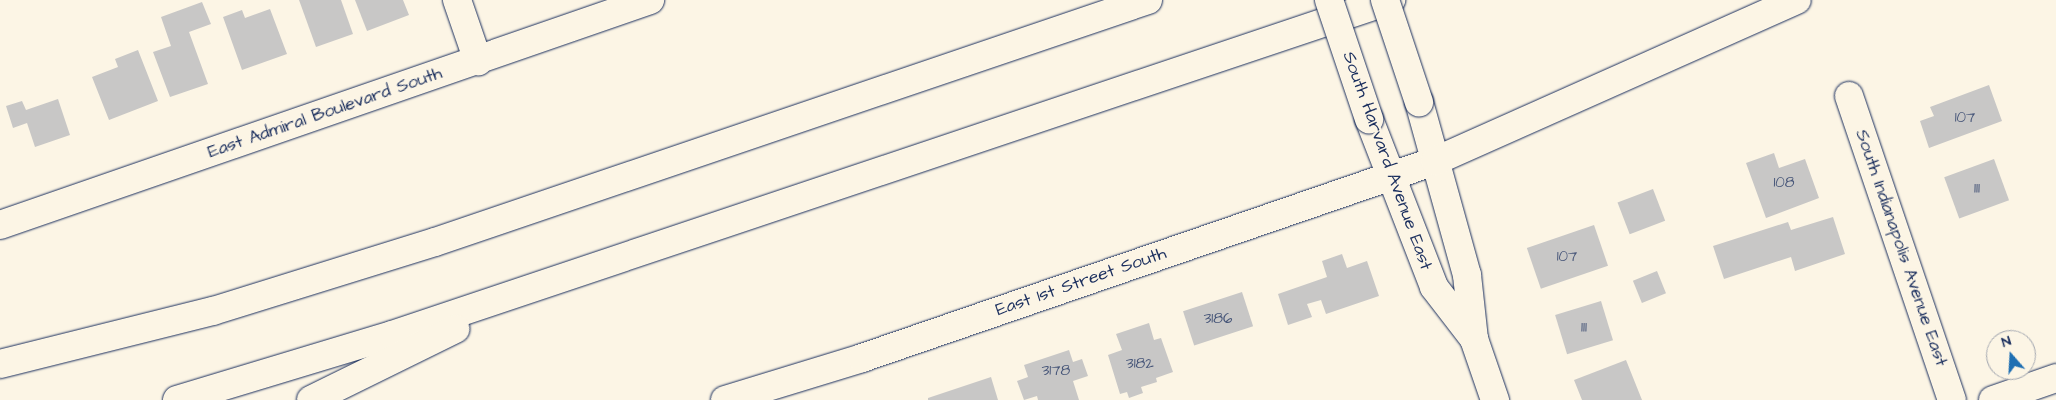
<!DOCTYPE html>
<html>
<head>
<meta charset="utf-8">
<style>
  body { margin:0 }
  #map { position:relative; width:2056px; height:400px; overflow:hidden; background:#fcf5e5; font-family:"Architects Daughter",sans-serif }
  div>[style] { position:absolute }
  .building>* { inset:0; background:#c8c7c6; transform-origin:0 0 }
  .roads { filter:drop-shadow(0 0 1px #1b2f5e) drop-shadow(0 0 1px #1b2f5e) }
  .street>* { height:28px; margin:-14px; padding:0 14px; transform-origin:14px; border-radius:14px; background:#fcf5e5 }
  .secondary>* { height:28px; margin:-14px; padding:0 14px; transform-origin:14px; border-radius:14px; background:#fcf5e5 }
  .highway>* { height:28px; margin:-14px; padding:0 14px; transform-origin:14px; border-radius:14px; background:#fcf5e5 }
  .bridges { filter:drop-shadow(0 0 1px #1b2f5e) drop-shadow(0 0 1px #1b2f5e) }
  .secondary-bridge>* { height:28px; margin:-14px; padding:0 14px; transform-origin:14px; border-radius:14px; background:#fcf5e5 }
  span { translate:-50% -50%; white-space:nowrap; text-align:center; line-height:1.15; -webkit-text-stroke:4.5px #fcf5e5; paint-order:stroke }
  .number-label { font-size:15px; color:#465578 }
  .number-label span { -webkit-text-stroke-width:0 }
  .street-label { font-size:18px; color:#1b2f5e }
  .north { position:absolute; left:1986px; top:330px; width:50px; height:50px; box-sizing:border-box; background:#fcf5e5; border:1px solid #a2a6af; border-radius:50%; rotate:341deg; font-size:14px; font-weight:700; line-height:20px; text-align:center; color:#1b2f5e }
  .north::after { content:''; display:block; margin:auto; width:18px; height:22px; background:#1f6fb2; clip-path:polygon(50% 0,100% 100%,50% 72%,0 100%) }
</style>
</head>
<body>
<div id="map">
  <div class="building">
    <div style="clip-path:polygon(299px 0,341px 0,353px 34px,316px 47px)"></div>
    <div style="clip-path:polygon(355px 0,403px 0,409px 15px,367px 31px)"></div>
    <div style="clip-path:polygon(202px 2px,211px 24px,189px 32px,208px 84px,170px 97px,153px 52px,171px 46px,161px 17px)"></div>
    <div style="clip-path:polygon(270px 9px,287px 54px,242px 70px,223px 17px,242px 10px,245px 18px)"></div>
    <div style="clip-path:polygon(138px 50px,158px 101px,109px 120px,92px 77px,118px 67px,115px 59px)"></div>
    <div style="clip-path:polygon(1989px 85px,2002px 121px,1929px 148px,1920px 121px,1934px 116px,1930px 107px)"></div>
    <div style="clip-path:polygon(58px 99px,70px 135px,35px 147px,27px 123px,13px 128px,6px 106px,22px 101px,26px 110px)"></div>
    <div style="clip-path:polygon(1774px 153px,1779px 168px,1805px 159px,1819px 198px,1766px 218px,1746px 163px)"></div>
    <div style="left:1994px;top:159px;width:44px;height:53px;rotate:70deg"></div>
    <div style="left:1653px;top:189px;width:34px;height:38px;rotate:69deg"></div>
    <div style="clip-path:polygon(1833px 217px,1845px 254px,1795px 271px,1791px 257px,1724px 279px,1713px 246px,1788px 222px,1791px 230px)"></div>
    <div style="left:1594px;top:225px;width:43px;height:71px;rotate:71deg"></div>
    <div style="clip-path:polygon(1342px 254px,1347px 268px,1367px 261px,1379px 296px,1326px 314px,1321px 300px,1307px 304px,1312px 317px,1288px 325px,1278px 294px,1327px 277px,1322px 261px)"></div>
    <div style="left:1657px;top:271px;width:24px;height:26px;rotate:68deg"></div>
    <div style="left:1242px;top:292px;width:36px;height:62px;rotate:72deg"></div>
    <div style="left:1601px;top:301px;width:41px;height:48px;rotate:73deg"></div>
    <div style="clip-path:polygon(1149px 323px,1154px 340px,1161px 338px,1173px 372px,1156px 378px,1157px 382px,1141px 387px,1143px 393px,1129px 398px,1127px 392px,1120px 394px,1108px 355px,1122px 350px,1116px 334px)"></div>
    <div style="clip-path:polygon(1069px 350px,1073px 362px,1082px 359px,1088px 376px,1073px 381px,1079px 400px,1038px 400px,1037px 396px,1024px 400px,1017px 381px,1028px 377px,1024px 365px)"></div>
    <div style="clip-path:polygon(1626px 360px,1642px 400px,1582px 400px,1574px 380px)"></div>
    <div style="clip-path:polygon(991px 377px,998px 400px,928px 400px,928px 398px)"></div>
  </div>
  <div class="roads">
    <div class="street">
      <div style="left:457px;top:0;width:65px;rotate:71deg"></div>
      <div style="left:1849px;top:96px;width:321px;rotate:71.3deg"></div>
      <div style="left:0;top:225px;width:688px;rotate:-19.09deg"></div>
      <div style="left:1993px;top:400px;width:67px;rotate:-19.2deg"></div>
    </div>
    <div class="secondary">
      <div style="left:1419px;top:102px;width:180px;rotate:74.5deg"></div>
      <div style="left:1467px;top:275px;width:64px;rotate:83.8deg"></div>
      <div style="left:1474px;top:339px;width:65px;rotate:71deg"></div>
      <div style="left:1369px;top:119px;width:180px;rotate:68.8deg"></div>
      <div style="left:1434px;top:287px;width:66px;rotate:52.4deg"></div>
      <div style="left:725px;top:400px;width:143px;rotate:-17deg"></div>
      <div style="left:862px;top:358px;width:606px;rotate:-18.97deg"></div>
    </div>
    <div class="highway">
      <div style="left:1435px;top:161px;width:396px;rotate:-24deg"></div>
      <div style="left:0;top:364px;width:219px;rotate:-14deg"></div>
      <div style="left:213px;top:311px;width:232px;rotate:-17.3deg"></div>
      <div style="left:435px;top:242px;width:753px;rotate:-18.75deg"></div>
      <div style="left:177px;top:400px;width:225px;rotate:-16.8deg"></div>
      <div style="left:392px;top:335px;width:1054px;rotate:-18.54deg"></div>
      <div style="left:311px;top:400px;width:161px;rotate:-26.2deg"></div>
    </div>
  </div>
  <div class="bridges">
    <div class="secondary-bridge">
      <div style="left:1329px;top:0;width:126px;rotate:71.4deg"></div>
      <div style="left:1385px;top:0;width:108px;rotate:71.6deg"></div>
    </div>
  </div>
  <div class="number-label">
    <span style="left:1965px;top:118px">107</span>
    <span style="left:1784px;top:183px">108</span>
    <span style="left:1977px;top:189px">111</span>
    <span style="left:1567px;top:257px">107</span>
    <span style="left:1218px;top:319px">3186</span>
    <span style="left:1584px;top:328px">111</span>
    <span style="left:1140px;top:364px">3182</span>
    <span style="left:1056px;top:371px">3178</span>
  </div>
  <div class="street-label">
    <span style="left:325px;top:113px;rotate:-19deg">East Admiral Boulevard South</span>
    <span style="left:1387px;top:161px;rotate:70deg">South Harvard Avenue East</span>
    <span style="left:1901px;top:248px;rotate:71deg">South Indianapolis Avenue East</span>
    <span style="left:1081px;top:282px;rotate:-19deg">East 1st Street South</span>
  </div>
  <div class="north">N</div>
</div>
</body>
</html>
